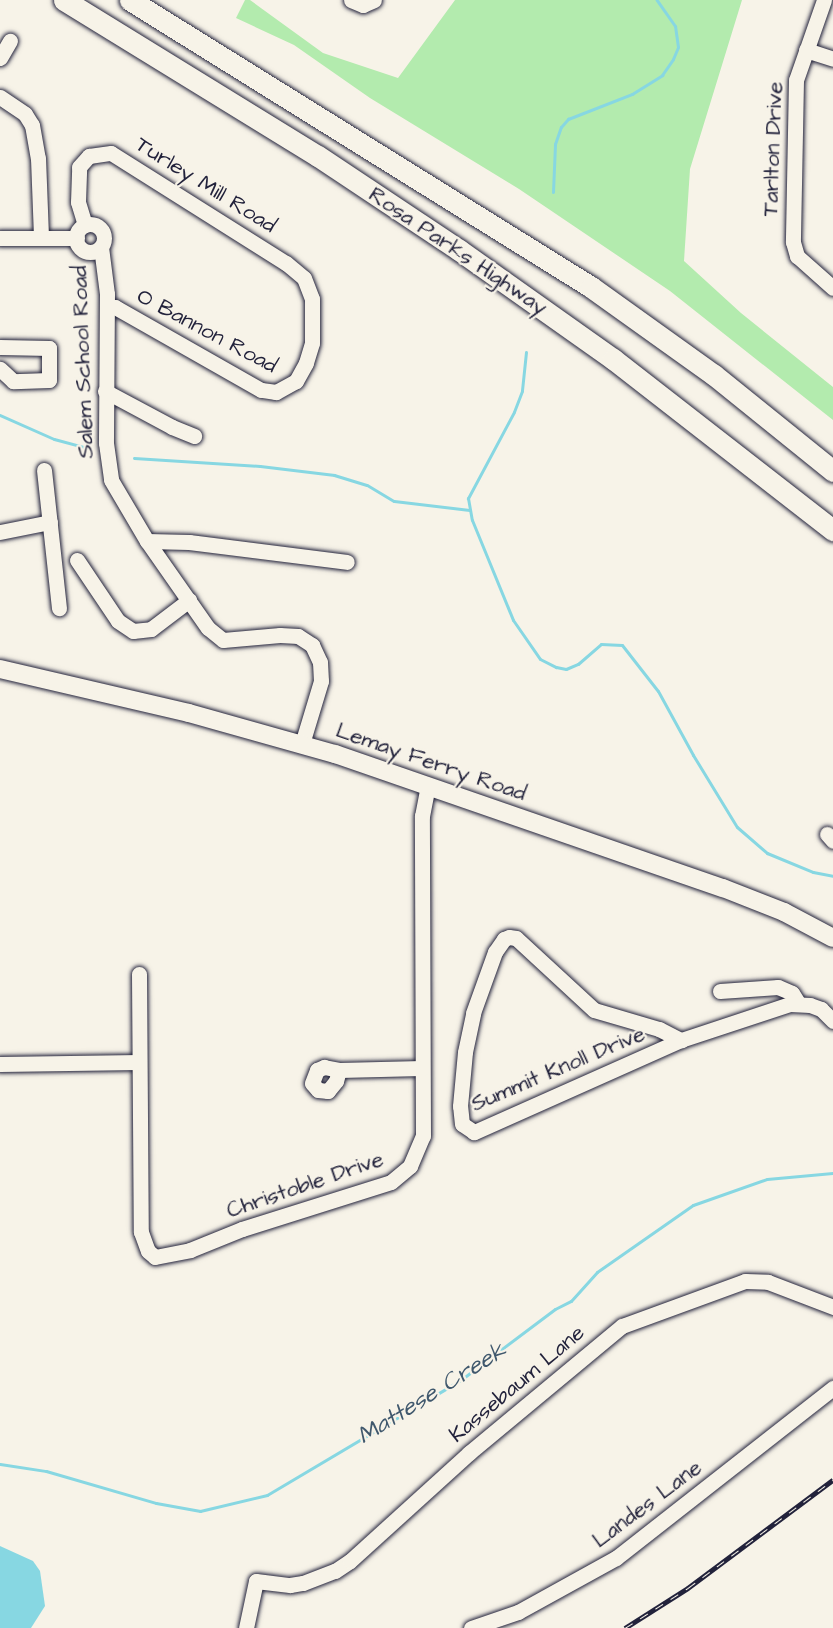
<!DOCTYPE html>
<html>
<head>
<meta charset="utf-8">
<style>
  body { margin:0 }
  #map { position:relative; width:833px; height:1628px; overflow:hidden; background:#f7f3e8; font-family:"Architects Daughter",sans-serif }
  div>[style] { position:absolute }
  .green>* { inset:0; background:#b3ebae }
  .water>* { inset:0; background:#87d7e2 }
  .stream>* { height:3px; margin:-1.5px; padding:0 1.5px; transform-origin:1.5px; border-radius:1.5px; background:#87d7e2 }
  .roads { filter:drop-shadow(0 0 2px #22223b) drop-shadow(0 0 2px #22223b) }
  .minor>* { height:15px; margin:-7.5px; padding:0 7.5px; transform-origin:7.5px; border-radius:7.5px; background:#f7f3e8 }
  .minor>.ring { margin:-7.5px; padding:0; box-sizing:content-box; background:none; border:15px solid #f7f3e8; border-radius:50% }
  .major>* { height:18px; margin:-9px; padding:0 9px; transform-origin:9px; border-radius:9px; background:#f7f3e8 }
  .highway>* { height:21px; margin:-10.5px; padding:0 10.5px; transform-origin:10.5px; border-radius:10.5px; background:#f7f3e8 }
  .rail>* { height:5px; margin-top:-2.5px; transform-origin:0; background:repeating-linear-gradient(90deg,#f7f3e8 0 9px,#22223b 0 18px); box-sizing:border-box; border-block:2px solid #22223b }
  span { translate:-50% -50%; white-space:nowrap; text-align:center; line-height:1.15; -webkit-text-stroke:4.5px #f7f3e8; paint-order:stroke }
  .street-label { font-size:22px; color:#22223b }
  .water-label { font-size:24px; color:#40586d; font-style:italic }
</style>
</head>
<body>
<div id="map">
  <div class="green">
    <div style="clip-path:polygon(245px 0,250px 0,323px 53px,398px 78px,455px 0,742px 0,690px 169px,684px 261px,741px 313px,833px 387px,833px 420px,670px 291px,519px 189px,370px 98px,294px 45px,236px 18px)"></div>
  </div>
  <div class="water">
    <div style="clip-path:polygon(0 1546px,33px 1561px,40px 1571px,45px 1606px,31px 1628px,0 1628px)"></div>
  </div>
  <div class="stream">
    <div style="left:553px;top:192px;width:48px;rotate:-87.6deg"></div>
    <div style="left:555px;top:144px;width:18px;rotate:-71deg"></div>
    <div style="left:561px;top:127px;width:11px;rotate:-49deg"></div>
    <div style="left:568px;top:119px;width:69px;rotate:-21.3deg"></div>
    <div style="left:632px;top:94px;width:36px;rotate:-32deg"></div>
    <div style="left:662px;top:75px;width:19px;rotate:-55deg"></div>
    <div style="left:673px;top:59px;width:13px;rotate:-67deg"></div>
    <div style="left:678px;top:47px;width:21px;rotate:-98deg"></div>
    <div style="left:675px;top:26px;width:32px;rotate:-125deg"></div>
    <div style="left:526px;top:352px;width:39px;rotate:96deg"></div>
    <div style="left:522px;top:391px;width:22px;rotate:111deg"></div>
    <div style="left:514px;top:412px;width:98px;rotate:118.1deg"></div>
    <div style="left:468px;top:498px;width:22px;rotate:80deg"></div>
    <div style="left:472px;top:520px;width:108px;rotate:67.7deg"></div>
    <div style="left:513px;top:620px;width:47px;rotate:55.3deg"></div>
    <div style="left:540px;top:659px;width:18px;rotate:27deg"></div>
    <div style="left:556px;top:667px;width:10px;rotate:11deg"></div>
    <div style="left:566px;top:669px;width:13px;rotate:-23deg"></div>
    <div style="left:578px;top:664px;width:30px;rotate:-41deg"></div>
    <div style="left:601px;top:644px;width:21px;rotate:3deg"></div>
    <div style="left:622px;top:645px;width:58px;rotate:52deg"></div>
    <div style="left:658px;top:691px;width:73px;rotate:61.3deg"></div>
    <div style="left:693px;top:755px;width:84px;rotate:58.6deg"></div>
    <div style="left:737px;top:827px;width:40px;rotate:41deg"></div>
    <div style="left:767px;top:853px;width:50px;rotate:22.4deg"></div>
    <div style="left:813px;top:872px;width:20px;rotate:11deg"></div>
    <div style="left:0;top:415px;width:59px;rotate:24deg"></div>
    <div style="left:54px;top:439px;width:38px;rotate:15deg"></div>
    <div style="left:134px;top:458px;width:126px;rotate:3.6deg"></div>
    <div style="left:260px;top:466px;width:75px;rotate:6.9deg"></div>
    <div style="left:334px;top:475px;width:34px;rotate:17deg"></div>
    <div style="left:367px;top:485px;width:31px;rotate:31deg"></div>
    <div style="left:394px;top:501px;width:76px;rotate:6.8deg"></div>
    <div style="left:0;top:1464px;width:47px;rotate:8.7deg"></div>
    <div style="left:46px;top:1471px;width:115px;rotate:16.2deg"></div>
    <div style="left:156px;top:1503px;width:45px;rotate:10.3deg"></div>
    <div style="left:200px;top:1511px;width:69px;rotate:-13.4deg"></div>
    <div style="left:267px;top:1495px;width:227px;rotate:-30.7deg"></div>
    <div style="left:462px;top:1379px;width:116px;rotate:-37deg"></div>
    <div style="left:555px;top:1309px;width:18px;rotate:-27deg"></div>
    <div style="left:571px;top:1301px;width:39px;rotate:-48deg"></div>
    <div style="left:597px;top:1272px;width:117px;rotate:-34.9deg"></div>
    <div style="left:693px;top:1205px;width:78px;rotate:-19.4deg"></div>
    <div style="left:767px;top:1179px;width:66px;rotate:-5.2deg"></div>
  </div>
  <div class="roads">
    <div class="minor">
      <div style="left:351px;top:0;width:13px;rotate:23deg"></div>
      <div style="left:363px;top:5px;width:12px;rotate:-24deg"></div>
      <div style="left:824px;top:0;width:85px;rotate:109.3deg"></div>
      <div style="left:796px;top:80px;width:162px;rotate:91.1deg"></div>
      <div style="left:793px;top:242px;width:15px;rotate:74deg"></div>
      <div style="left:797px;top:256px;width:48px;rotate:41.6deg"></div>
      <div style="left:806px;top:50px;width:28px;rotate:18deg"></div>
      <div style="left:0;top:58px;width:20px;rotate:-60deg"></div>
      <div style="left:0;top:97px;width:30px;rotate:34deg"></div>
      <div style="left:25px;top:114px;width:13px;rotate:58deg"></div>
      <div style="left:32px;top:125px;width:34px;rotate:80deg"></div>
      <div style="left:38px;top:158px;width:78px;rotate:87.8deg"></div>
      <div class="ring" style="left:76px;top:224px;width:13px;height:13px"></div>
      <div style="left:85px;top:225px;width:24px;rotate:-107deg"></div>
      <div style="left:78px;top:202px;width:35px;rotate:-88deg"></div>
      <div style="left:79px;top:167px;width:15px;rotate:-48deg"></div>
      <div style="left:89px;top:156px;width:22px;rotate:-8deg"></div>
      <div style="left:111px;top:153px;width:207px;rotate:32.2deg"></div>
      <div style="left:286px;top:263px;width:23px;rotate:40deg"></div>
      <div style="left:304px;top:278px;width:22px;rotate:69deg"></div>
      <div style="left:312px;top:299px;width:44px;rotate:90deg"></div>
      <div style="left:312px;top:343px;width:21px;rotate:107deg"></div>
      <div style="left:306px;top:363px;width:21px;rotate:119deg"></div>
      <div style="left:296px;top:381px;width:23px;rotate:151deg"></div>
      <div style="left:276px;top:392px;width:15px;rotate:-172deg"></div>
      <div style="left:261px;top:390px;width:168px;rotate:-150.4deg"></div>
      <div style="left:115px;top:307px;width:8px;rotate:180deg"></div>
      <div style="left:0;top:238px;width:77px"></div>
      <div style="left:101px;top:247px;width:47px;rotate:82.7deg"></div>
      <div style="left:107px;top:294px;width:149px;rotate:90.4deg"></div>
      <div style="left:106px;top:443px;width:37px;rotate:82deg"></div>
      <div style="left:111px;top:480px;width:71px;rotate:59.5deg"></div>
      <div style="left:147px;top:541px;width:106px;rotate:55deg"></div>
      <div style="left:208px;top:628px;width:19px;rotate:39deg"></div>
      <div style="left:223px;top:640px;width:57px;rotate:-5deg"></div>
      <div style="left:280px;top:635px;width:18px;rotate:3deg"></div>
      <div style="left:298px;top:636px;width:17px;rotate:33deg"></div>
      <div style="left:312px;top:645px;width:19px;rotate:65deg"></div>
      <div style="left:320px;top:662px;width:19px;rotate:87deg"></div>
      <div style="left:321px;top:681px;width:66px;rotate:106.8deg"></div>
      <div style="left:0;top:347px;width:49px;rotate:1.2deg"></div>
      <div style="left:49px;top:348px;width:32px;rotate:90deg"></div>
      <div style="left:49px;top:380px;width:36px;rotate:178deg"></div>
      <div style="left:13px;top:381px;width:18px;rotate:-137deg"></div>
      <div style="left:105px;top:391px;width:76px;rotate:28.2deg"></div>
      <div style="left:172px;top:427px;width:24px;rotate:22deg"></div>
      <div style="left:44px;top:470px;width:139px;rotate:83.8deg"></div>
      <div style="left:0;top:532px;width:51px;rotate:-11.3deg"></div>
      <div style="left:147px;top:541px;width:42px;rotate:1.4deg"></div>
      <div style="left:189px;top:542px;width:159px;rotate:7.2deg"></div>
      <div style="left:77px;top:560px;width:73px;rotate:56.1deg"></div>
      <div style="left:118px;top:621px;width:18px;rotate:34deg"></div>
      <div style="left:133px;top:631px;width:18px;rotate:-6deg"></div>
      <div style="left:151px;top:629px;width:48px;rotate:-37.3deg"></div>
      <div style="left:827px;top:834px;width:9px;rotate:49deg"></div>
      <div style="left:509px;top:937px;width:7px;rotate:8deg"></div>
      <div style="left:516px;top:938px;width:106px;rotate:42.7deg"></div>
      <div style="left:594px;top:1010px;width:68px;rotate:16.3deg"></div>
      <div style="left:659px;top:1029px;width:25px;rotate:27deg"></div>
      <div style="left:681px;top:1040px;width:227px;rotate:156deg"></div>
      <div style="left:474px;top:1132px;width:14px;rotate:-146deg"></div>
      <div style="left:462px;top:1124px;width:18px;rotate:-96deg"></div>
      <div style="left:460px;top:1106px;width:54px;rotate:-84.7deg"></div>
      <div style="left:465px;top:1052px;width:40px;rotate:-78deg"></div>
      <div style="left:473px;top:1013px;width:65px;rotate:-70.2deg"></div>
      <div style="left:495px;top:952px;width:16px;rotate:-55deg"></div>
      <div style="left:504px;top:939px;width:5px;rotate:-22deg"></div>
      <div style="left:139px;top:974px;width:258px;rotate:89.6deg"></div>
      <div style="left:141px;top:1232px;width:20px;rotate:70deg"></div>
      <div style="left:148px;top:1251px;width:9px;rotate:41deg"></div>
      <div style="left:155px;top:1257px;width:36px;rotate:-11deg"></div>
      <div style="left:190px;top:1250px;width:56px;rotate:-22deg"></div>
      <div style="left:242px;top:1229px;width:156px;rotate:-17.5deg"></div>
      <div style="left:391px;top:1182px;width:25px;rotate:-40deg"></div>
      <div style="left:410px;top:1166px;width:33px;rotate:-67deg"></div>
      <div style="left:423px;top:1136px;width:320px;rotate:-90.2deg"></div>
      <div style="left:422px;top:816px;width:31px;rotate:-79deg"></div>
      <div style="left:720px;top:991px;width:58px;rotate:-3.9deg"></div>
      <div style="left:778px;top:987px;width:15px;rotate:23deg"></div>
      <div style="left:792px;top:993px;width:13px;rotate:58deg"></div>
      <div style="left:681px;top:1040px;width:115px;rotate:-18.3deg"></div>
      <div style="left:790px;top:1004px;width:20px;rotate:3deg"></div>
      <div style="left:810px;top:1005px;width:12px;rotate:20deg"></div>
      <div style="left:821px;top:1009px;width:17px;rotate:45deg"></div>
      <div style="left:0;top:1064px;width:139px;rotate:-0.8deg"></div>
      <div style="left:339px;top:1070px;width:11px;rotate:105deg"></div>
      <div style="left:336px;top:1081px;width:13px;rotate:129deg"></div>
      <div style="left:328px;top:1091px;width:10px;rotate:-174deg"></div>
      <div style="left:318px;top:1090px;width:9px;rotate:-131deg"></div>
      <div style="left:312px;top:1083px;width:14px;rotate:-69deg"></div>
      <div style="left:317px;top:1070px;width:8px;rotate:-23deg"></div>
      <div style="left:324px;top:1067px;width:15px;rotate:11deg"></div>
      <div style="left:339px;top:1070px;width:83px;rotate:-1.4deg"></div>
      <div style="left:246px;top:1628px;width:48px;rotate:-78deg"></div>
      <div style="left:256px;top:1581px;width:34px;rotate:7deg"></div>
      <div style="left:290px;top:1585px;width:13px;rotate:-9deg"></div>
      <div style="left:303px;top:1583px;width:34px;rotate:-21deg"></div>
      <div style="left:335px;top:1571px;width:18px;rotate:-34deg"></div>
      <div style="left:350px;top:1561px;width:161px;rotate:-42.2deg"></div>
      <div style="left:469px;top:1453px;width:199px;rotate:-39.7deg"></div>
      <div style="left:622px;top:1326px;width:131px;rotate:-20.1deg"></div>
      <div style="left:745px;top:1281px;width:23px;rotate:2deg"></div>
      <div style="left:768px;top:1282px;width:70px;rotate:21deg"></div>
      <div style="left:471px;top:1628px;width:50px;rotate:-18.8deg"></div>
      <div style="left:518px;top:1612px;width:112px;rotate:-28.9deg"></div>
      <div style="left:616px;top:1558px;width:276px;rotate:-38.1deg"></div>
    </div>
    <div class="major">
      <div style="left:0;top:669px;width:194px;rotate:13.1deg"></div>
      <div style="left:189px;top:713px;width:152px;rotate:15.7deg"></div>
      <div style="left:335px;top:754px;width:410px;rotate:19.1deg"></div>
      <div style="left:723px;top:888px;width:66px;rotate:21.5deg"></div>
      <div style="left:784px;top:912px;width:55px;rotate:28deg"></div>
    </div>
    <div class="highway">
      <div style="left:64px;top:0;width:298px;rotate:31.6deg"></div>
      <div style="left:318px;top:156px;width:169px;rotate:33.7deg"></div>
      <div style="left:459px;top:250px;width:189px;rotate:35.3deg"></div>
      <div style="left:613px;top:359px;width:279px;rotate:37.9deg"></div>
      <div style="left:130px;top:0;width:543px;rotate:31.9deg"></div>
      <div style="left:591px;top:287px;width:151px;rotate:35.6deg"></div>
      <div style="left:714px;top:375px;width:153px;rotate:38.9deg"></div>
    </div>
  </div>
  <div class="rail">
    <div style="left:625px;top:1628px;width:75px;rotate:-32.4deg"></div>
    <div style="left:688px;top:1588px;width:181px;rotate:-36.7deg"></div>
  </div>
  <div class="street-label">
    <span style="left:773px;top:149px;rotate:-88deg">Tarlton Drive</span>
    <span style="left:206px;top:185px;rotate:32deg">Turley Mill Road</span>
    <span style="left:458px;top:251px;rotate:34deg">Rosa Parks Highway</span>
    <span style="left:207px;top:331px;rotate:28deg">O Bannon Road</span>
    <span style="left:83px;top:362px;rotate:-92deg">Salem School Road</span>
    <span style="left:431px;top:762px;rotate:19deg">Lemay Ferry Road</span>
    <span style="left:558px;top:1069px;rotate:-23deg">Summit Knoll Drive</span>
    <span style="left:305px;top:1185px;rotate:-19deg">Christoble Drive</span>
    <span style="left:517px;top:1384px;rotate:-40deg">Kassebaum Lane</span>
    <span style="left:647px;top:1504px;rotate:-37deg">Landes Lane</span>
  </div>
  <div class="water-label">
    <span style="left:432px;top:1394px;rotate:-32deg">Mattese Creek</span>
  </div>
</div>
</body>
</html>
